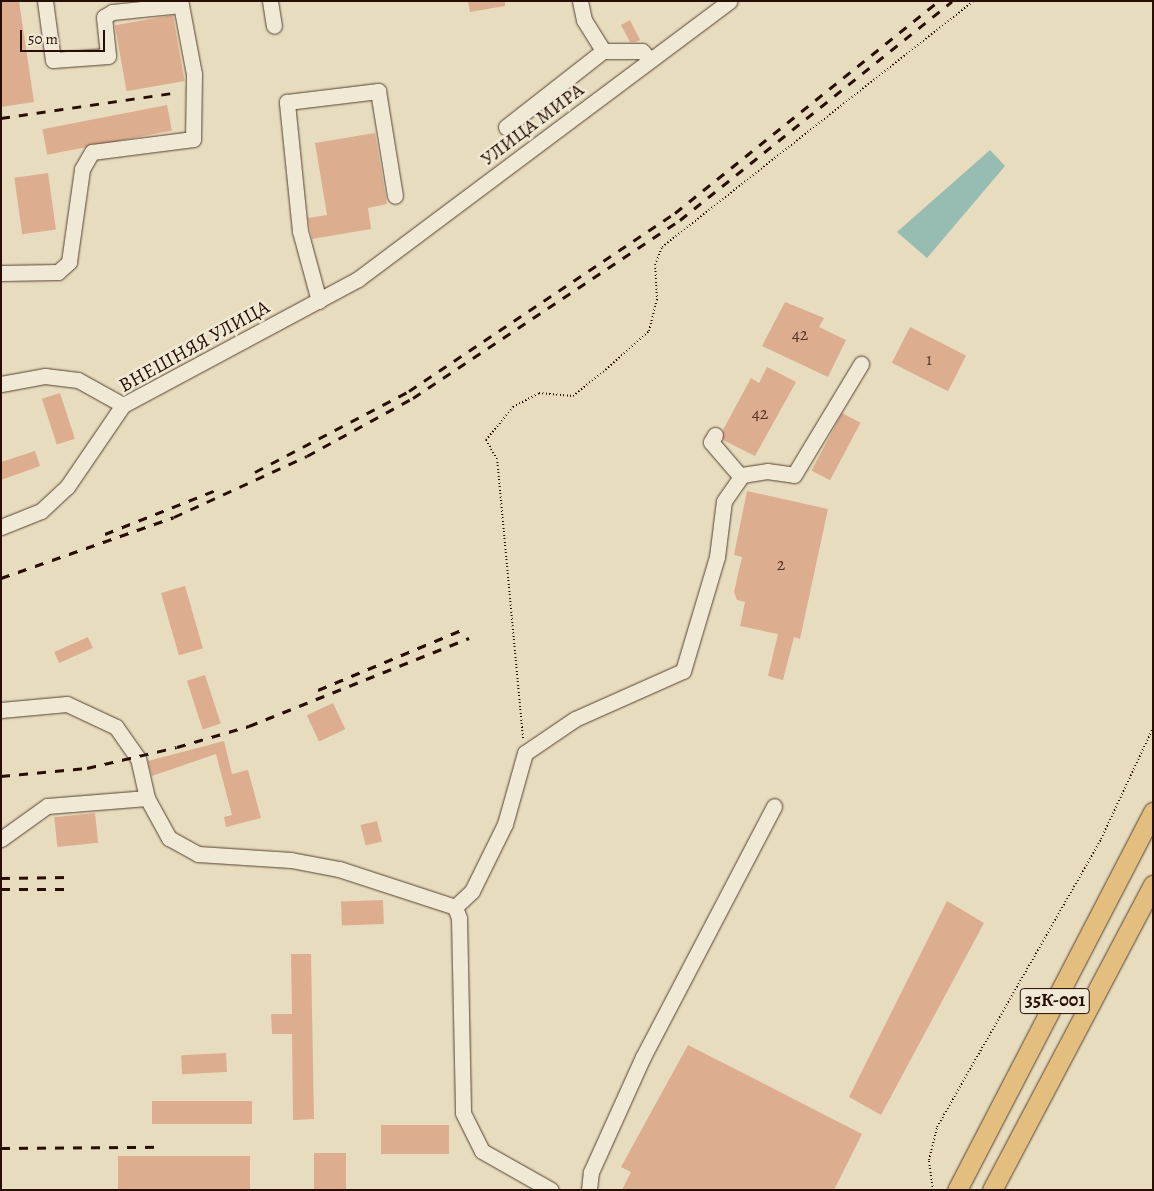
<!DOCTYPE html>
<html>
<head>
<meta charset="utf-8">
<style>
  body { margin:0 }
  #map { position:relative; width:1154px; height:1191px; overflow:hidden; background:#e7ddbe; font-family:Alegreya,serif }
  div>[style] { position:absolute }
  .water>* { inset:0; background:#97bcb1 }
  .building>* { inset:0; background:#ddad90; transform-origin:0 0 }
  .path>* { height:2px; margin-top:-1px; transform-origin:0; background:repeating-linear-gradient(90deg,#280d02 0 1px,transparent 0 3.5px) }
  .roads { filter:drop-shadow(0 0 1px #584131) drop-shadow(0 0 1px #584131) }
  .minor>* { height:15px; margin:-7.5px; padding:0 7.5px; transform-origin:7.5px; border-radius:7.5px; background:#efe9d5 }
  .major>* { height:19px; margin:-9.5px; padding:0 9.5px; transform-origin:9.5px; border-radius:9.5px; background:#e4be7f }
  .rail>* { height:3px; margin-top:-1.5px; transform-origin:0; background:repeating-linear-gradient(90deg,#280d02 0 9px,transparent 0 18px) }
  span { translate:-50% -50%; white-space:nowrap; text-align:center; line-height:1.15; -webkit-text-stroke:5px #efe9d5; paint-order:stroke }
  .number-label { font-size:18px; color:#553526 }
  .number-label span { -webkit-text-stroke-width:0 }
  .shield-label span { padding:1px 4px; background:#efe9d5; border:1px solid; border-radius:4px; -webkit-text-stroke-width:0 }
  .shield-label { font-size:19px; color:#280d02; font-weight:700 }
  .street-label { font-size:20px; color:#280d02 }
  .frame { position:absolute; inset:0; border:2px solid #280d02; pointer-events:none }
  .scale { position:absolute; left:20px; top:30px; width:85px; height:22px; box-sizing:border-box; border:2px solid #280d02; border-top:0; padding-left:6px; font-size:15px; line-height:18px; white-space:nowrap; color:#280d02; -webkit-text-stroke:4px #efe9d5; paint-order:stroke }
</style>
</head>
<body>
<div id="map">
  <div class="water">
    <div style="clip-path:polygon(990px 150px,1005px 166px,927px 258px,897px 232px)"></div>
  </div>
  <div class="building">
    <div style="clip-path:polygon(1px 1px,19px 1px,34px 102px,1px 107px)"></div>
    <div style="clip-path:polygon(468px 1px,505px 1px,505px 6px,470px 12px)"></div>
    <div style="left:173px;top:15px;width:67px;height:59px;rotate:80deg"></div>
    <div style="clip-path:polygon(630px 20px,640px 40px,636px 42px,630px 42px,621px 25px)"></div>
    <div style="left:167px;top:105px;width:26px;height:127px;rotate:79deg"></div>
    <div style="clip-path:polygon(375px 133px,387px 204px,368px 208px,371px 229px,312px 239px,308px 218px,327px 215px,315px 143px)"></div>
    <div style="left:48px;top:173px;width:57px;height:34px;rotate:82deg"></div>
    <div style="clip-path:polygon(785px 302px,824px 318px,819px 327px,846px 340px,828px 377px,762px 346px)"></div>
    <div style="left:910px;top:327px;width:63px;height:40px;rotate:27deg"></div>
    <div style="clip-path:polygon(767px 367px,796px 382px,755px 456px,723px 440px,723px 430px,751px 378px,759px 383px)"></div>
    <div style="left:60px;top:393px;width:48px;height:19px;rotate:72deg"></div>
    <div style="left:842px;top:413px;width:21px;height:65px;rotate:28deg"></div>
    <div style="clip-path:polygon(35px 451px,40px 466px,1px 480px,1px 462px)"></div>
    <div style="clip-path:polygon(747px 491px,828px 509px,800px 639px,794px 637px,783px 680px,768px 676px,778px 634px,740px 626px,745px 602px,737px 600px,734px 592px,742px 557px,734px 555px)"></div>
    <div style="left:185px;top:586px;width:65px;height:25px;rotate:74deg"></div>
    <div style="left:88px;top:637px;width:12px;height:37px;rotate:66deg"></div>
    <div style="left:205px;top:675px;width:51px;height:19px;rotate:72deg"></div>
    <div style="left:333px;top:703px;width:29px;height:29px;rotate:65deg"></div>
    <div style="clip-path:polygon(224px 741px,232px 774px,248px 770px,261px 818px,226px 827px,224px 817px,232px 815px,216px 754px,152px 776px,148px 761px)"></div>
    <div style="left:95px;top:813px;width:30px;height:41px;rotate:84deg"></div>
    <div style="left:377px;top:821px;width:21px;height:17px;rotate:76deg"></div>
    <div style="left:383px;top:900px;width:24px;height:42px;rotate:88deg"></div>
    <div style="clip-path:polygon(947px 901px,984px 923px,881px 1115px,849px 1097px)"></div>
    <div style="clip-path:polygon(291px 954px,311px 954px,314px 1119px,293px 1120px,292px 1034px,272px 1034px,271px 1014px,292px 1014px)"></div>
    <div style="clip-path:polygon(688px 1045px,862px 1134px,834px 1190px,622px 1190px,631px 1172px,621px 1167px)"></div>
    <div style="left:226px;top:1053px;width:19px;height:45px;rotate:87deg"></div>
    <div style="left:252px;top:1101px;width:23px;height:100px;rotate:90deg"></div>
    <div style="left:449px;top:1125px;width:29px;height:68px;rotate:90deg"></div>
    <div style="left:314px;top:1153px;width:32px;height:37px"></div>
    <div style="left:250px;top:1156px;width:34px;height:132px;rotate:90deg"></div>
  </div>
  <div class="path">
    <div style="left:523px;top:738px;width:280px;rotate:-95.3deg"></div>
    <div style="left:497px;top:459px;width:22px;rotate:-120deg"></div>
    <div style="left:486px;top:440px;width:43px;rotate:-50.7deg"></div>
    <div style="left:513px;top:407px;width:30px;rotate:-28deg"></div>
    <div style="left:539px;top:393px;width:34px;rotate:5deg"></div>
    <div style="left:573px;top:396px;width:38px;rotate:-39deg"></div>
    <div style="left:603px;top:372px;width:62px;rotate:-41.7deg"></div>
    <div style="left:649px;top:331px;width:32px;rotate:-76deg"></div>
    <div style="left:657px;top:300px;width:35px;rotate:-93deg"></div>
    <div style="left:655px;top:265px;width:19px;rotate:-69deg"></div>
    <div style="left:662px;top:247px;width:397px;rotate:-38.3deg"></div>
    <div style="left:933px;top:1190px;width:30px;rotate:-98deg"></div>
    <div style="left:929px;top:1160px;width:34px;rotate:-76deg"></div>
    <div style="left:937px;top:1127px;width:331px;rotate:-60.3deg"></div>
    <div style="left:1101px;top:839px;width:123px;rotate:-64.9deg"></div>
  </div>
  <div class="roads">
    <div class="minor">
      <div style="left:270px;top:1px;width:25px;rotate:81deg"></div>
      <div style="left:580px;top:1px;width:19px;rotate:78deg"></div>
      <div style="left:584px;top:20px;width:36px;rotate:58deg"></div>
      <div style="left:506px;top:127px;width:123px;rotate:-38.1deg"></div>
      <div style="left:603px;top:51px;width:39px"></div>
      <div style="left:642px;top:51px;width:12px;rotate:48deg"></div>
      <div style="left:1px;top:273px;width:57px;rotate:-1deg"></div>
      <div style="left:58px;top:272px;width:15px;rotate:-42deg"></div>
      <div style="left:69px;top:262px;width:94px;rotate:-82deg"></div>
      <div style="left:82px;top:169px;width:20px;rotate:-60deg"></div>
      <div style="left:92px;top:152px;width:102px;rotate:-7.3deg"></div>
      <div style="left:193px;top:139px;width:65px;rotate:-89.1deg"></div>
      <div style="left:194px;top:74px;width:70px;rotate:-100.7deg"></div>
      <div style="left:181px;top:5px;width:69px;rotate:174.2deg"></div>
      <div style="left:112px;top:12px;width:9px;rotate:148deg"></div>
      <div style="left:104px;top:17px;width:39px;rotate:84deg"></div>
      <div style="left:108px;top:56px;width:55px;rotate:175.8deg"></div>
      <div style="left:53px;top:60px;width:60px;rotate:-97.7deg"></div>
      <div style="left:319px;top:301px;width:73px;rotate:-105.2deg"></div>
      <div style="left:300px;top:231px;width:130px;rotate:-95.8deg"></div>
      <div style="left:287px;top:102px;width:92px;rotate:-6.9deg"></div>
      <div style="left:378px;top:91px;width:106px;rotate:80.8deg"></div>
      <div style="left:1px;top:384px;width:45px;rotate:-10.3deg"></div>
      <div style="left:45px;top:376px;width:33px;rotate:7deg"></div>
      <div style="left:78px;top:380px;width:51px;rotate:29.1deg"></div>
      <div style="left:715px;top:435px;width:8px;rotate:120deg"></div>
      <div style="left:711px;top:442px;width:46px;rotate:49.4deg"></div>
      <div style="left:1px;top:527px;width:43px;rotate:-21.8deg"></div>
      <div style="left:41px;top:511px;width:35px;rotate:-43deg"></div>
      <div style="left:67px;top:487px;width:99px;rotate:-55.7deg"></div>
      <div style="left:123px;top:405px;width:267px;rotate:-28.2deg"></div>
      <div style="left:358px;top:279px;width:464px;rotate:-36.8deg"></div>
      <div style="left:1px;top:710px;width:66px;rotate:-5.2deg"></div>
      <div style="left:67px;top:704px;width:54px;rotate:25.1deg"></div>
      <div style="left:116px;top:727px;width:38px;rotate:55deg"></div>
      <div style="left:138px;top:758px;width:41px;rotate:77.3deg"></div>
      <div style="left:147px;top:798px;width:100px;rotate:175.4deg"></div>
      <div style="left:47px;top:806px;width:57px;rotate:144.3deg"></div>
      <div style="left:147px;top:798px;width:46px;rotate:61.2deg"></div>
      <div style="left:169px;top:838px;width:33px;rotate:29deg"></div>
      <div style="left:198px;top:854px;width:93px;rotate:3.7deg"></div>
      <div style="left:291px;top:860px;width:49px;rotate:10.6deg"></div>
      <div style="left:339px;top:869px;width:122px;rotate:18.1deg"></div>
      <div style="left:455px;top:907px;width:12px;rotate:70deg"></div>
      <div style="left:459px;top:918px;width:195px;rotate:88.8deg"></div>
      <div style="left:463px;top:1113px;width:42px;rotate:63.4deg"></div>
      <div style="left:482px;top:1151px;width:79px;rotate:29.5deg"></div>
      <div style="left:455px;top:907px;width:23px;rotate:-43deg"></div>
      <div style="left:472px;top:891px;width:75px;rotate:-63.8deg"></div>
      <div style="left:505px;top:824px;width:74px;rotate:-74.3deg"></div>
      <div style="left:525px;top:753px;width:60px;rotate:-34.2deg"></div>
      <div style="left:575px;top:719px;width:118px;rotate:-24deg"></div>
      <div style="left:683px;top:671px;width:119px;rotate:-73.4deg"></div>
      <div style="left:717px;top:557px;width:56px;rotate:-82.9deg"></div>
      <div style="left:724px;top:501px;width:32px;rotate:-55deg"></div>
      <div style="left:742px;top:475px;width:25px;rotate:-9deg"></div>
      <div style="left:767px;top:471px;width:27px;rotate:8deg"></div>
      <div style="left:794px;top:475px;width:130px;rotate:-58.9deg"></div>
      <div style="left:589px;top:1190px;width:18px;rotate:-84deg"></div>
      <div style="left:591px;top:1172px;width:126px;rotate:-65.7deg"></div>
      <div style="left:643px;top:1057px;width:283px;rotate:-62.4deg"></div>
    </div>
    <div class="major">
      <div style="left:957px;top:1190px;width:426px;rotate:-62.6deg"></div>
      <div style="left:992px;top:1190px;width:345px;rotate:-62.2deg"></div>
    </div>
  </div>
  <div class="rail">
    <div style="left:1px;top:118px;width:174px;rotate:-8.3deg"></div>
    <div style="left:255px;top:472px;width:174px;rotate:-27.7deg"></div>
    <div style="left:409px;top:391px;width:320px;rotate:-33.8deg"></div>
    <div style="left:675px;top:213px;width:339px;rotate:-38.8deg"></div>
    <div style="left:105px;top:534px;width:119px;rotate:-21.6deg"></div>
    <div style="left:1px;top:578px;width:183px;rotate:-19.4deg"></div>
    <div style="left:174px;top:517px;width:146px;rotate:-24.6deg"></div>
    <div style="left:307px;top:456px;width:121px;rotate:-28.7deg"></div>
    <div style="left:413px;top:398px;width:321px;rotate:-33.7deg"></div>
    <div style="left:680px;top:220px;width:349px;rotate:-38.8deg"></div>
    <div style="left:318px;top:690px;width:160px;rotate:-22.7deg"></div>
    <div style="left:1px;top:776px;width:86px;rotate:-5.3deg"></div>
    <div style="left:87px;top:768px;width:92px;rotate:-13.1deg"></div>
    <div style="left:177px;top:747px;width:75px;rotate:-16.3deg"></div>
    <div style="left:249px;top:726px;width:237px;rotate:-21.8deg"></div>
    <div style="left:1px;top:878px;width:68px;rotate:-0.8deg"></div>
    <div style="left:1px;top:889px;width:67px"></div>
    <div style="left:1px;top:1148px;width:162px;rotate:-0.4deg"></div>
  </div>
  <div class="number-label">
    <span style="left:800px;top:334px">42</span>
    <span style="left:929px;top:359px">1</span>
    <span style="left:760px;top:413px">42</span>
    <span style="left:781px;top:564px">2</span>
  </div>
  <div class="shield-label">
    <span style="left:1055px;top:1001px">35К-001</span>
  </div>
  <div class="street-label">
    <span style="left:532px;top:124px;rotate:-37deg">УЛИЦА МИРА</span>
    <span style="left:194px;top:346px;rotate:-29deg">ВНЕШНЯЯ УЛИЦА</span>
  </div>
  <div class="frame"></div>
  <div class="scale">50 m</div>
</div>
</body>
</html>
